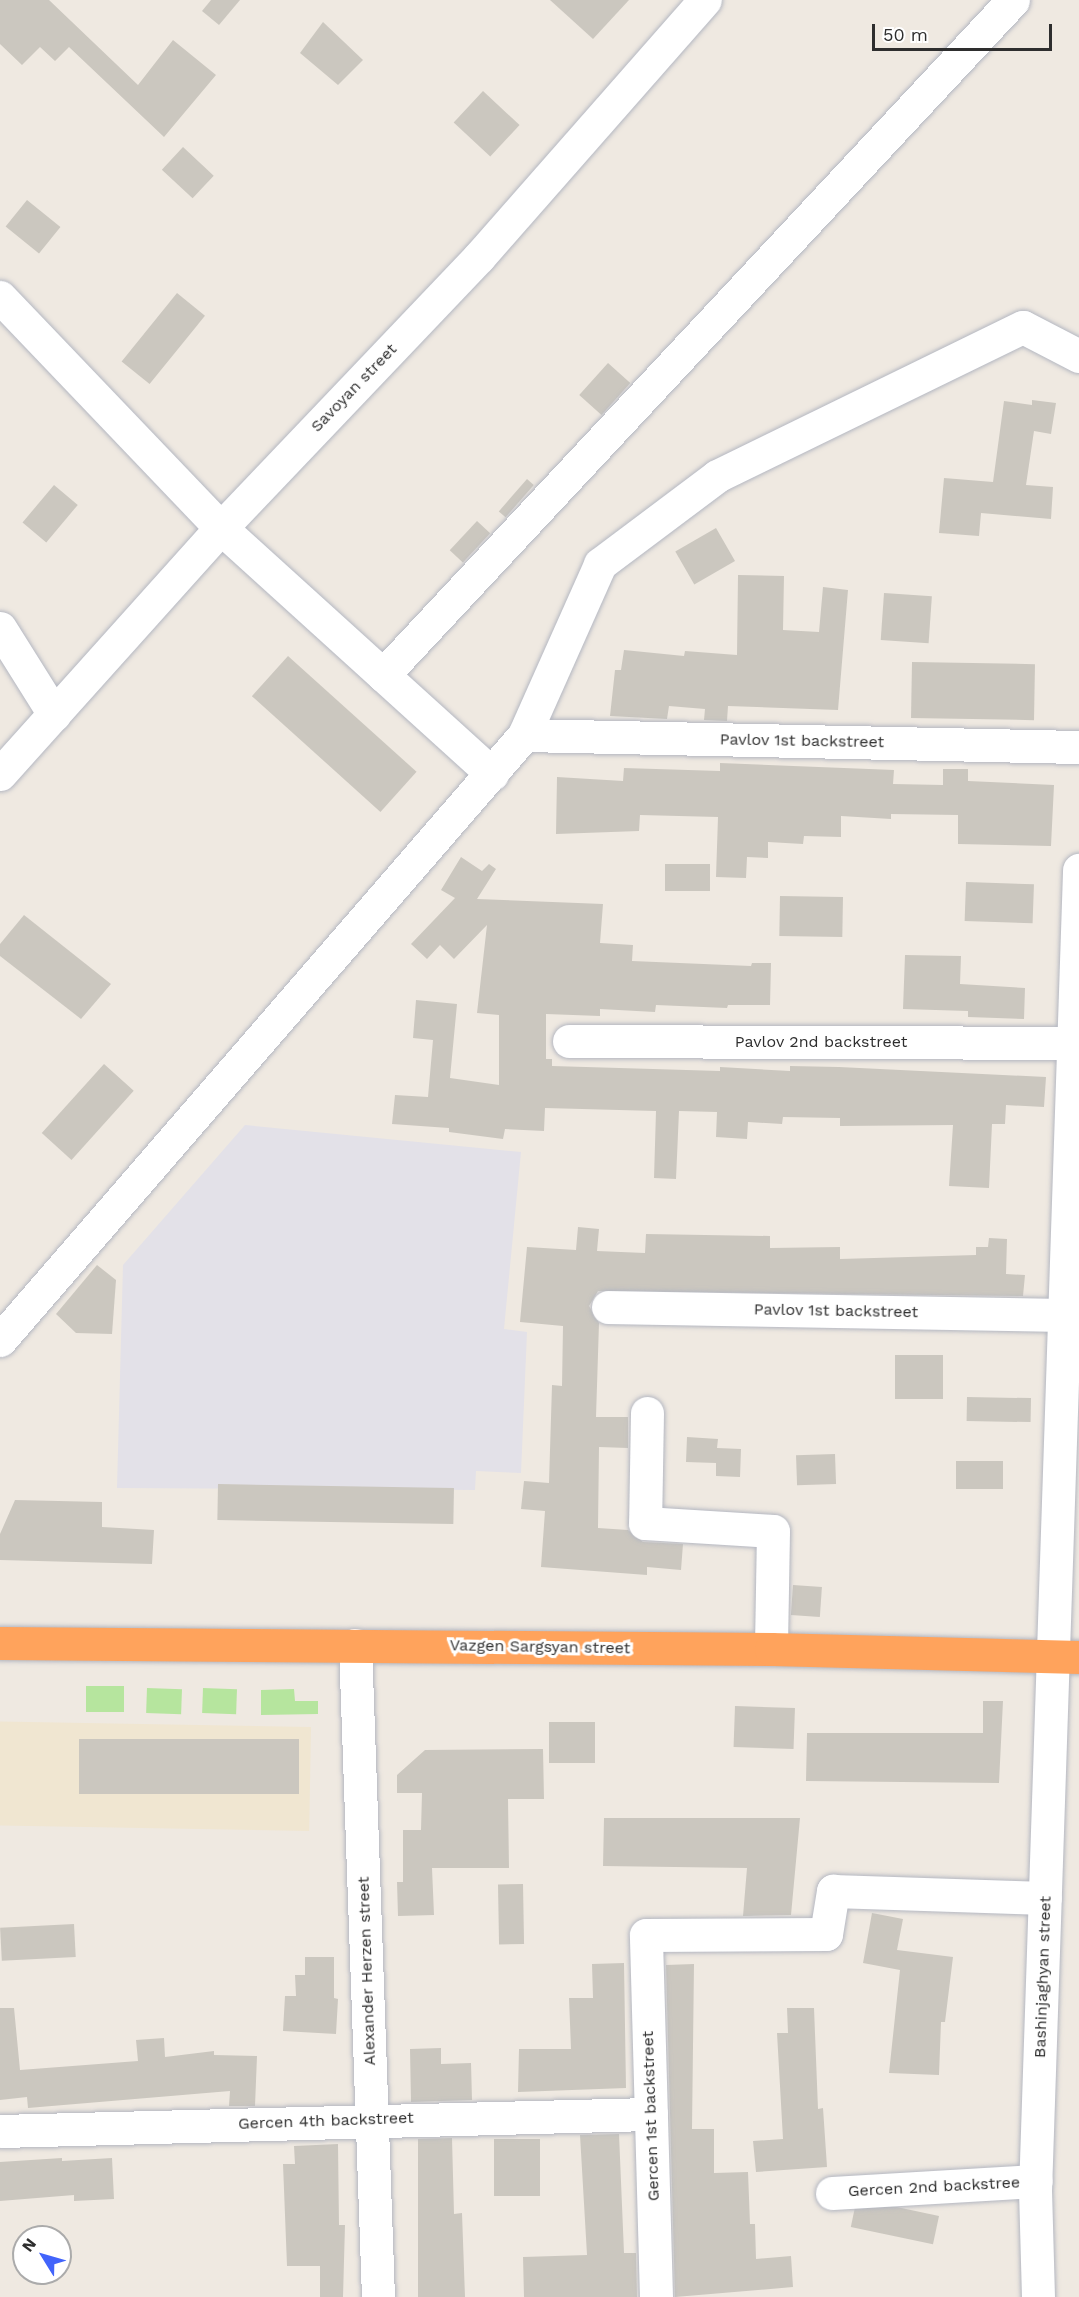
<!DOCTYPE html>
<html>
<head>
<meta charset="utf-8">
<style>
  body { margin:0 }
  #map { position:relative; width:1079px; height:2297px; overflow:hidden; background:#efe9e1; font-family:"Work Sans",sans-serif }
  div>[style] { position:absolute }
  .industrial>* { inset:0; background:#e3e1e8 }
  .education>* { inset:0; background:#f0e6d1; transform-origin:0 0 }
  .green>* { inset:0; background:#b6e59e; transform-origin:0 0 }
  .building>* { inset:0; background:#cbc7bf; transform-origin:0 0 }
  .roads { filter:drop-shadow(0 0 2px #b4b7c1) drop-shadow(0 0 2px #b4b7c1) }
  .minor>* { height:33px; margin:-16.5px; padding:0 16.5px; transform-origin:16.5px; border-radius:16.5px; background:#fff }
  .highway>* { height:33px; margin:-16.5px; padding:0 16.5px; transform-origin:16.5px; border-radius:16.5px; background:#ffa35c }
  span { translate:-50% -50%; white-space:nowrap; text-align:center; line-height:1.15; -webkit-text-stroke:6px #fff; paint-order:stroke }
  .street-label { font-size:16px; color:#2e2e2e }
  .north { position:absolute; left:12px; top:2225px; width:60px; height:60px; box-sizing:border-box; background:#fff; border:2px solid #ababab; border-radius:50%; rotate:307deg; font-size:16px; font-weight:700; line-height:24px; text-align:center; color:#2e2e2e }
  .north::after { content:''; display:block; margin:auto; width:21px; height:27px; background:#4264fb; clip-path:polygon(50% 0,100% 100%,50% 72%,0 100%) }
  .scale { position:absolute; left:872px; top:24px; width:180px; height:27px; box-sizing:border-box; border:3px solid #2e2e2e; border-top:0; padding-left:8px; font-size:18px; line-height:21px; white-space:nowrap; color:#2e2e2e; -webkit-text-stroke:4px #fff; paint-order:stroke }
</style>
</head>
<body>
<div id="map">
  <div class="industrial">
    <div style="clip-path:polygon(245px 1125px,521px 1152px,504px 1329px,527px 1332px,521px 1473px,476px 1471px,475px 1490px,117px 1488px,123px 1265px)"></div>
  </div>
  <div class="education">
    <div style="left:311px;top:1727px;width:104px;height:311px;rotate:91deg"></div>
  </div>
  <div class="green">
    <div style="left:124px;top:1686px;width:26px;height:38px;rotate:90deg"></div>
    <div style="left:147px;top:1688px;width:35px;height:25px;rotate:2deg"></div>
    <div style="left:203px;top:1688px;width:34px;height:25px;rotate:2deg"></div>
    <div style="clip-path:polygon(294px 1689px,295px 1701px,318px 1701px,318px 1714px,261px 1715px,261px 1690px)"></div>
  </div>
  <div class="building">
    <div style="clip-path:polygon(0 0,49px 0,138px 85px,173px 40px,216px 75px,164px 137px,69px 47px,55px 61px,40px 47px,22px 65px,0 44px)"></div>
    <div style="clip-path:polygon(211px 0,240px 0,219px 25px,202px 11px)"></div>
    <div style="clip-path:polygon(550px 0,629px 0,593px 39px)"></div>
    <div style="clip-path:polygon(323px 22px,363px 60px,338px 85px,300px 53px)"></div>
    <div style="left:483px;top:91px;width:50px;height:43px;rotate:43deg"></div>
    <div style="left:183px;top:147px;width:42px;height:31px;rotate:43deg"></div>
    <div style="left:27px;top:200px;width:43px;height:34px;rotate:39deg"></div>
    <div style="left:177px;top:293px;width:36px;height:88px;rotate:39deg"></div>
    <div style="left:608px;top:363px;width:30px;height:43px;rotate:42deg"></div>
    <div style="clip-path:polygon(1032px 400px,1056px 403px,1051px 434px,1034px 431px,1026px 485px,1053px 487px,1051px 519px,981px 513px,979px 536px,939px 533px,944px 478px,993px 482px,1004px 401px,1032px 405px)"></div>
    <div style="left:527px;top:479px;width:9px;height:43px;rotate:41deg"></div>
    <div style="left:54px;top:485px;width:31px;height:49px;rotate:40deg"></div>
    <div style="left:477px;top:521px;width:18px;height:40px;rotate:43deg"></div>
    <div style="left:716px;top:528px;width:38px;height:47px;rotate:60deg"></div>
    <div style="clip-path:polygon(738px 575px,784px 576px,783px 630px,819px 632px,823px 587px,848px 590px,838px 710px,728px 706px,727px 721px,704px 720px,705px 709px,669px 706px,667px 719px,610px 716px,615px 670px,621px 670px,624px 650px,684px 656px,685px 651px,737px 655px)"></div>
    <div style="left:884px;top:593px;width:48px;height:47px;rotate:4deg"></div>
    <div style="left:288px;top:656px;width:173px;height:54px;rotate:42deg"></div>
    <div style="left:912px;top:662px;width:123px;height:56px;rotate:1deg"></div>
    <div style="clip-path:polygon(720px 763px,894px 770px,893px 784px,943px 785px,943px 769px,968px 769px,968px 781px,1054px 785px,1051px 846px,958px 844px,958px 815px,891px 814px,891px 819px,841px 816px,841px 837px,804px 836px,803px 844px,768px 842px,768px 858px,747px 857px,746px 878px,716px 877px,718px 817px,640px 815px,639px 831px,556px 834px,557px 777px,623px 781px,624px 768px,720px 771px)"></div>
    <div style="clip-path:polygon(461px 857px,482px 871px,489px 864px,496px 869px,477px 899px,603px 904px,600px 943px,633px 945px,632px 961px,751px 966px,752px 963px,771px 963px,770px 1005px,728px 1005px,727px 1008px,656px 1005px,655px 1012px,600px 1009px,600px 1016px,546px 1014px,546px 1059px,552px 1059px,552px 1066px,720px 1071px,720px 1067px,790px 1071px,790px 1066px,839px 1067px,1046px 1077px,1044px 1107px,1006px 1105px,1005px 1124px,992px 1124px,989px 1188px,949px 1186px,953px 1125px,840px 1126px,840px 1118px,783px 1117px,782px 1124px,748px 1122px,747px 1139px,716px 1137px,717px 1112px,679px 1111px,676px 1179px,654px 1178px,656px 1111px,545px 1108px,544px 1131px,505px 1129px,503px 1139px,449px 1132px,449px 1128px,392px 1124px,395px 1095px,428px 1097px,433px 1040px,413px 1038px,416px 1000px,457px 1004px,450px 1078px,499px 1085px,499px 1015px,477px 1013px,487px 925px,454px 959px,440px 945px,427px 959px,411px 944px,455px 898px,441px 890px)"></div>
    <div style="left:665px;top:864px;width:45px;height:27px"></div>
    <div style="left:966px;top:882px;width:68px;height:39px;rotate:2deg"></div>
    <div style="left:780px;top:896px;width:63px;height:40px;rotate:1deg"></div>
    <div style="clip-path:polygon(24px 915px,111px 984px,81px 1019px,0 956px,0 944px)"></div>
    <div style="clip-path:polygon(905px 955px,961px 956px,960px 984px,1025px 988px,1024px 1019px,968px 1017px,968px 1011px,903px 1009px)"></div>
    <div style="left:104px;top:1064px;width:40px;height:93px;rotate:42deg"></div>
    <div style="clip-path:polygon(578px 1227px,599px 1229px,597px 1251px,645px 1253px,646px 1234px,770px 1236px,770px 1248px,840px 1247px,840px 1259px,976px 1255px,976px 1247px,988px 1247px,989px 1238px,1007px 1239px,1006px 1274px,1025px 1275px,1023px 1296px,598px 1291px,589px 1306px,599px 1323px,596px 1417px,628px 1417px,628px 1448px,599px 1447px,598px 1528px,628px 1530px,643px 1542px,683px 1544px,681px 1570px,647px 1567px,647px 1575px,541px 1567px,545px 1511px,521px 1509px,524px 1481px,549px 1483px,552px 1385px,562px 1386px,563px 1326px,520px 1322px,527px 1247px,576px 1250px)"></div>
    <div style="clip-path:polygon(97px 1265px,116px 1280px,112px 1334px,76px 1333px,56px 1314px)"></div>
    <div style="left:943px;top:1355px;width:44px;height:48px;rotate:90deg"></div>
    <div style="left:967px;top:1397px;width:64px;height:24px;rotate:1deg"></div>
    <div style="clip-path:polygon(687px 1437px,718px 1439px,717px 1448px,741px 1449px,740px 1477px,716px 1476px,716px 1463px,686px 1462px)"></div>
    <div style="left:835px;top:1454px;width:30px;height:39px;rotate:88deg"></div>
    <div style="left:1003px;top:1461px;width:28px;height:47px;rotate:90deg"></div>
    <div style="left:218px;top:1484px;width:236px;height:36px;rotate:1deg"></div>
    <div style="clip-path:polygon(15px 1500px,102px 1502px,102px 1527px,154px 1530px,152px 1564px,0 1560px,0 1534px)"></div>
    <div style="left:793px;top:1585px;width:29px;height:30px;rotate:4deg"></div>
    <div style="clip-path:polygon(983px 1701px,1003px 1701px,999px 1783px,806px 1781px,807px 1733px,983px 1733px)"></div>
    <div style="left:735px;top:1706px;width:60px;height:41px;rotate:2deg"></div>
    <div style="left:549px;top:1722px;width:46px;height:41px"></div>
    <div style="left:299px;top:1739px;width:55px;height:220px;rotate:90deg"></div>
    <div style="clip-path:polygon(543px 1749px,544px 1799px,508px 1799px,509px 1868px,432px 1868px,434px 1915px,398px 1916px,397px 1882px,403px 1882px,403px 1830px,421px 1830px,422px 1793px,397px 1793px,397px 1775px,425px 1750px)"></div>
    <div style="clip-path:polygon(604px 1818px,800px 1818px,791px 1915px,743px 1916px,747px 1868px,603px 1866px)"></div>
    <div style="left:523px;top:1884px;width:60px;height:25px;rotate:89deg"></div>
    <div style="clip-path:polygon(872px 1913px,903px 1919px,897px 1950px,953px 1957px,945px 2022px,941px 2022px,939px 2075px,889px 2073px,900px 1970px,863px 1963px)"></div>
    <div style="left:74px;top:1924px;width:33px;height:74px;rotate:87deg"></div>
    <div style="clip-path:polygon(305px 1957px,334px 1957px,334px 1998px,338px 1999px,336px 2034px,283px 2031px,285px 1996px,296px 1996px,295px 1975px,305px 1975px)"></div>
    <div style="clip-path:polygon(624px 1963px,626px 2088px,518px 2092px,519px 2049px,571px 2049px,569px 1998px,593px 1998px,592px 1964px)"></div>
    <div style="clip-path:polygon(694px 1964px,692px 2129px,714px 2129px,714px 2173px,748px 2172px,750px 2224px,755px 2224px,756px 2259px,791px 2256px,793px 2287px,675px 2297px,666px 1965px)"></div>
    <div style="clip-path:polygon(0 2008px,14px 2008px,20px 2070px,138px 2061px,136px 2040px,164px 2038px,165px 2057px,214px 2051px,214px 2055px,257px 2056px,255px 2106px,229px 2106px,230px 2091px,28px 2108px,27px 2097px,0 2100px)"></div>
    <div style="clip-path:polygon(787px 2008px,814px 2008px,818px 2109px,823px 2108px,827px 2167px,756px 2172px,753px 2141px,783px 2139px,777px 2033px,788px 2033px)"></div>
    <div style="clip-path:polygon(441px 2048px,441px 2064px,471px 2063px,472px 2100px,411px 2102px,410px 2049px)"></div>
    <div style="clip-path:polygon(619px 2134px,624px 2253px,636px 2253px,637px 2297px,524px 2297px,523px 2257px,587px 2255px,580px 2135px)"></div>
    <div style="clip-path:polygon(452px 2138px,454px 2214px,462px 2213px,465px 2297px,418px 2297px,418px 2139px)"></div>
    <div style="left:494px;top:2139px;width:46px;height:57px"></div>
    <div style="clip-path:polygon(338px 2144px,339px 2225px,345px 2225px,343px 2297px,320px 2297px,320px 2266px,287px 2266px,283px 2164px,295px 2164px,294px 2146px)"></div>
    <div style="clip-path:polygon(62px 2158px,62px 2161px,112px 2158px,114px 2199px,74px 2201px,74px 2195px,0 2201px,0 2162px)"></div>
    <div style="left:939px;top:2216px;width:29px;height:84px;rotate:102deg"></div>
  </div>
  <div class="roads">
    <div class="minor">
      <div style="left:0;top:297px;width:320px;rotate:46.3deg"></div>
      <div style="left:221px;top:528px;width:366px;rotate:42.2deg"></div>
      <div style="left:0;top:628px;width:102px;rotate:57.9deg"></div>
      <div style="left:383px;top:675px;width:923px;rotate:-46.97deg"></div>
      <div style="left:524px;top:735px;width:555px;rotate:1.24deg"></div>
      <div style="left:0;top:774px;width:331px;rotate:-48.1deg"></div>
      <div style="left:221px;top:528px;width:374px;rotate:-46.4deg"></div>
      <div style="left:479px;top:257px;width:342px;rotate:-48.7deg"></div>
      <div style="left:569px;top:1041px;width:510px;rotate:0.22deg"></div>
      <div style="left:608px;top:1307px;width:455px;rotate:1deg"></div>
      <div style="left:0;top:1340px;width:800px;rotate:-49.1deg"></div>
      <div style="left:524px;top:735px;width:187px;rotate:-66deg"></div>
      <div style="left:600px;top:564px;width:146px;rotate:-36.9deg"></div>
      <div style="left:717px;top:476px;width:340px;rotate:-26deg"></div>
      <div style="left:1023px;top:327px;width:63px;rotate:27.4deg"></div>
      <div style="left:647px;top:1413px;width:110px;rotate:91deg"></div>
      <div style="left:645px;top:1523px;width:128px;rotate:3.6deg"></div>
      <div style="left:773px;top:1531px;width:118px;rotate:91deg"></div>
      <div style="left:355px;top:1645px;width:652px;rotate:87.98deg"></div>
      <div style="left:0;top:2131px;width:651px;rotate:-1.5deg"></div>
      <div style="left:832px;top:2193px;width:204px;rotate:-3.4deg"></div>
      <div style="left:656px;top:2297px;width:362px;rotate:-91.6deg"></div>
      <div style="left:646px;top:1935px;width:180px;rotate:-0.3deg"></div>
      <div style="left:826px;top:1934px;width:44px;rotate:-80.8deg"></div>
      <div style="left:833px;top:1891px;width:212px;rotate:1.9deg"></div>
      <div style="left:1038px;top:2297px;width:106px;rotate:-91.6deg"></div>
      <div style="left:1035px;top:2191px;width:1322px;rotate:-88.09deg"></div>
    </div>
    <div class="highway">
      <div style="left:0;top:1643px;width:771px;rotate:0.45deg"></div>
      <div style="left:771px;top:1649px;width:308px;rotate:1.5deg"></div>
    </div>
  </div>
  <div class="street-label">
    <span style="left:354px;top:388px;rotate:-46deg">Savoyan street</span>
    <span style="left:802px;top:741px;rotate:1deg">Pavlov 1st backstreet</span>
    <span style="left:821px;top:1042px">Pavlov 2nd backstreet</span>
    <span style="left:836px;top:1311px;rotate:1deg">Pavlov 1st backstreet</span>
    <span style="left:540px;top:1647px;rotate:1deg">Vazgen Sargsyan street</span>
    <span style="left:367px;top:1971px;rotate:-92deg">Alexander Herzen street</span>
    <span style="left:1043px;top:1977px;rotate:-88deg">Bashinjaghyan street</span>
    <span style="left:651px;top:2116px;rotate:-92deg">Gercen 1st backstreet</span>
    <span style="left:326px;top:2121px;rotate:-2deg">Gercen 4th backstreet</span>
    <span style="left:934px;top:2187px;rotate:-3deg">Gercen 2nd backstree</span>
  </div>
  <div class="north">N</div>
  <div class="scale">50 m</div>
</div>
</body>
</html>
